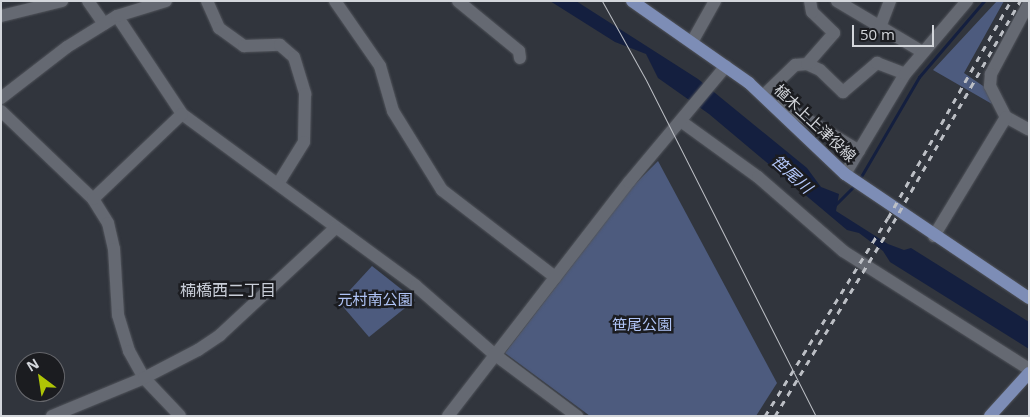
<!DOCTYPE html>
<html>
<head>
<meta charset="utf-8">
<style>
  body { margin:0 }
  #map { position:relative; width:1030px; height:417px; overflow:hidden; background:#31353d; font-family:"Open Sans","Noto Sans JP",sans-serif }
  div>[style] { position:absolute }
  .green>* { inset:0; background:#4d5b7e }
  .water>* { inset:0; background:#141f3f }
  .stream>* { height:3px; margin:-1.5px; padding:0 1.5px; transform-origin:1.5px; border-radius:1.5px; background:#141f3f }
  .roads { filter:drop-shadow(0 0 1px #51545b) drop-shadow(0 0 1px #51545b) }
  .minor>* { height:12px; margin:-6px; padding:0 6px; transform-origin:6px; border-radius:6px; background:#656972 }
  .major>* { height:12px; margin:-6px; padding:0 6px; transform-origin:6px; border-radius:6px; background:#7d8db6 }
  .tram>* { height:1px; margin:-0.5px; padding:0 0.5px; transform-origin:0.5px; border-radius:0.5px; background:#bcbfc5 }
  .rail>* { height:3px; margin-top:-1.5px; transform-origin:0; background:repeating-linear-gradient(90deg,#bcbfc5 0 6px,transparent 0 12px) }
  span { translate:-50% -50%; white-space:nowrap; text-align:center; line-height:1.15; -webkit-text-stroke:5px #1b1c20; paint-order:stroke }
  .street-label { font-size:15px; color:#d3d6db }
  .park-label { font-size:15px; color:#b0c4f6 }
  .water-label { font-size:16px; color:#b6cafd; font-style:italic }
  .neighbourhood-label { font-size:16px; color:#c9ced8 }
  .frame { position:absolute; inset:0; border:2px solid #d3d6db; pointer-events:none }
  .north { position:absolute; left:15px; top:352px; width:50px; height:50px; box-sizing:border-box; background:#1b1c20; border:1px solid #65666b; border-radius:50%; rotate:329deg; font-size:14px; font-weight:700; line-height:20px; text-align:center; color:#d3d6db }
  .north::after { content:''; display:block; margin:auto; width:18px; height:22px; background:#afc506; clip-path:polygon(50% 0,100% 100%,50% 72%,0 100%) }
  .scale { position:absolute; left:852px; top:25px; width:82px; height:22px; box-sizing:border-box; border:2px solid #d3d6db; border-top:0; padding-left:6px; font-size:15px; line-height:18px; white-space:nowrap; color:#d3d6db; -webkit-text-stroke:4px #1b1c20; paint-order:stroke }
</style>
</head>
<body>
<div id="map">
  <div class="green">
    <div style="clip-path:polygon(997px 1px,1004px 1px,964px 73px,986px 88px,992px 104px,933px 70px)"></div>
    <div style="clip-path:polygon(658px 161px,777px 383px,756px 416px,590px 416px,505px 353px,633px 186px)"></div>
    <div style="clip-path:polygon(372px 266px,415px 300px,369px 337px,339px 302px)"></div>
  </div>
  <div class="water">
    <div style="clip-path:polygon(550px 1px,576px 1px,698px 79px,807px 168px,821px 187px,839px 194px,836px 211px,888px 244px,904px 250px,911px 248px,1029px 322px,1029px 349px,890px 262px,883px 251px,859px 233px,847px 230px,709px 114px,658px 78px,646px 54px,615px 42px)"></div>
  </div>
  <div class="stream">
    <div style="left:859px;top:180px;width:119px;rotate:-59.8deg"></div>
    <div style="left:919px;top:77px;width:100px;rotate:-49.5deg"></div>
    <div style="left:835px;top:205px;width:28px;rotate:-45deg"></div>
  </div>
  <div class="roads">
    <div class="minor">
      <div style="left:88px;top:1px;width:28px;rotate:55deg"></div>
      <div style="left:207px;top:1px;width:30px;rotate:66deg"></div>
      <div style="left:219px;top:28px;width:31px;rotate:36deg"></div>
      <div style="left:244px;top:46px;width:36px;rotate:-2deg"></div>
      <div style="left:280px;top:45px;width:18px;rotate:41deg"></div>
      <div style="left:294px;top:57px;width:39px;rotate:73deg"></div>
      <div style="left:305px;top:94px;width:48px;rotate:91.2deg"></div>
      <div style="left:304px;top:142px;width:49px;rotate:121.8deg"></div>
      <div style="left:335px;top:1px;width:79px;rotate:55.3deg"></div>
      <div style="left:380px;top:66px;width:47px;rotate:73.9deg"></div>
      <div style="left:393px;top:111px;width:93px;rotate:58.2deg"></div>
      <div style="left:442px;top:190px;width:143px;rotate:37.6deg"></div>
      <div style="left:458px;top:1px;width:79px;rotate:39.3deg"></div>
      <div style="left:519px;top:51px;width:7px;rotate:82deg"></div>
      <div style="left:837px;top:1px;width:98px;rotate:30.8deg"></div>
      <div style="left:1029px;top:3px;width:81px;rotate:118.2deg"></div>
      <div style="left:991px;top:74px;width:12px;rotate:95deg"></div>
      <div style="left:990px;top:86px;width:35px;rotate:63deg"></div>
      <div style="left:1006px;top:117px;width:26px;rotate:29deg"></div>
      <div style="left:1px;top:16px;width:63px;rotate:-13.8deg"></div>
      <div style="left:117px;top:16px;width:118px;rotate:56.4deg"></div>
      <div style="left:182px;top:114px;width:290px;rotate:36.3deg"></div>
      <div style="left:416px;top:286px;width:103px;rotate:41.1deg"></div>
      <div style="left:494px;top:354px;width:104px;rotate:36.8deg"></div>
      <div style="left:880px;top:27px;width:28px;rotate:-69deg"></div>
      <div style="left:692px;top:42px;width:47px;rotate:-60.7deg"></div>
      <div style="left:807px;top:64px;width:14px;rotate:25deg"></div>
      <div style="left:820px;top:70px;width:32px;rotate:44deg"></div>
      <div style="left:843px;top:92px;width:45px;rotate:-40.5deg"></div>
      <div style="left:877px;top:63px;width:30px;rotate:21deg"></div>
      <div style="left:765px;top:94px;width:42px;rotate:-44deg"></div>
      <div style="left:795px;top:65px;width:12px;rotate:-5deg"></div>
      <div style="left:807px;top:64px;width:41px;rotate:-48.9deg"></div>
      <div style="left:834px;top:33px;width:30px;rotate:-136deg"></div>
      <div style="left:812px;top:12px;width:11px;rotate:-100deg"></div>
      <div style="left:765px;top:94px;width:110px;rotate:31.2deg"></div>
      <div style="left:1px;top:98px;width:83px;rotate:-37.7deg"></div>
      <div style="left:67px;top:47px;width:59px;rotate:-31.8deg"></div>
      <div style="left:117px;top:16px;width:51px;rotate:-17deg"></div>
      <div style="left:1px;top:111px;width:127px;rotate:43.7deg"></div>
      <div style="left:93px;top:199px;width:28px;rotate:58deg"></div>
      <div style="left:108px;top:223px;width:27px;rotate:77deg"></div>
      <div style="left:114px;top:249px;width:66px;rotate:86.5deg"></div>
      <div style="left:118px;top:315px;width:38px;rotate:73deg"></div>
      <div style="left:129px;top:351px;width:31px;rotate:61deg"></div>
      <div style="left:144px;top:378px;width:52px;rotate:46.5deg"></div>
      <div style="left:682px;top:122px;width:94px;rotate:35.9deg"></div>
      <div style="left:758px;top:177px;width:113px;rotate:41deg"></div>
      <div style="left:843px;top:251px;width:220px;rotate:32.4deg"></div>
      <div style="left:845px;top:174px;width:117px;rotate:-59deg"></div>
      <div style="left:905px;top:74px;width:96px;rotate:-49.7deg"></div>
      <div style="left:93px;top:199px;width:123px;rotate:-43.7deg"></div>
      <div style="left:934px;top:236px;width:139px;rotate:-58.8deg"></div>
      <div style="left:52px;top:416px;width:100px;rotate:-22.4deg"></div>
      <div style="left:144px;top:378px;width:61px;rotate:-27.4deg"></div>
      <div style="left:198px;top:350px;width:27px;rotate:-34deg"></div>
      <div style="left:220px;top:335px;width:157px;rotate:-42.9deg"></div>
      <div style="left:448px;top:416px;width:296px;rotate:-52.3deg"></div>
      <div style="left:629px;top:182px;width:151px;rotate:-50.1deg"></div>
    </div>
    <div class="major">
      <div style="left:632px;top:1px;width:143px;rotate:35deg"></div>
      <div style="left:749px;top:83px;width:132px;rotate:43.5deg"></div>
      <div style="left:845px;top:174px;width:222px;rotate:34deg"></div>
      <div style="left:990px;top:416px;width:58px;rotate:-47.8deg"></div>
    </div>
  </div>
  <div class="tram">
    <div style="left:602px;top:1px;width:90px;rotate:60.9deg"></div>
    <div style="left:646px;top:80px;width:377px;rotate:63.2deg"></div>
  </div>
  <div class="rail">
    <div style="left:765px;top:416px;width:233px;rotate:-58.2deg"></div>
    <div style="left:888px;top:218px;width:249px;rotate:-60.5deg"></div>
    <div style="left:775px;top:416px;width:226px;rotate:-58.6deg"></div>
    <div style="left:893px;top:223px;width:256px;rotate:-60.2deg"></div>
  </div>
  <div class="street-label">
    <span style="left:815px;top:123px;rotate:43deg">植木上上津役線</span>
  </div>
  <div class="park-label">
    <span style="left:375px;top:300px">元村南公園</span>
    <span style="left:642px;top:325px">笹尾公園</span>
  </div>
  <div class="water-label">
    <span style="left:792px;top:174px;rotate:42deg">笹尾川</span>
  </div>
  <div class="neighbourhood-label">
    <span style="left:228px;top:290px">楠橋西二丁目</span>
  </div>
  <div class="frame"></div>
  <div class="north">N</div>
  <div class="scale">50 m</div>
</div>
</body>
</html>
